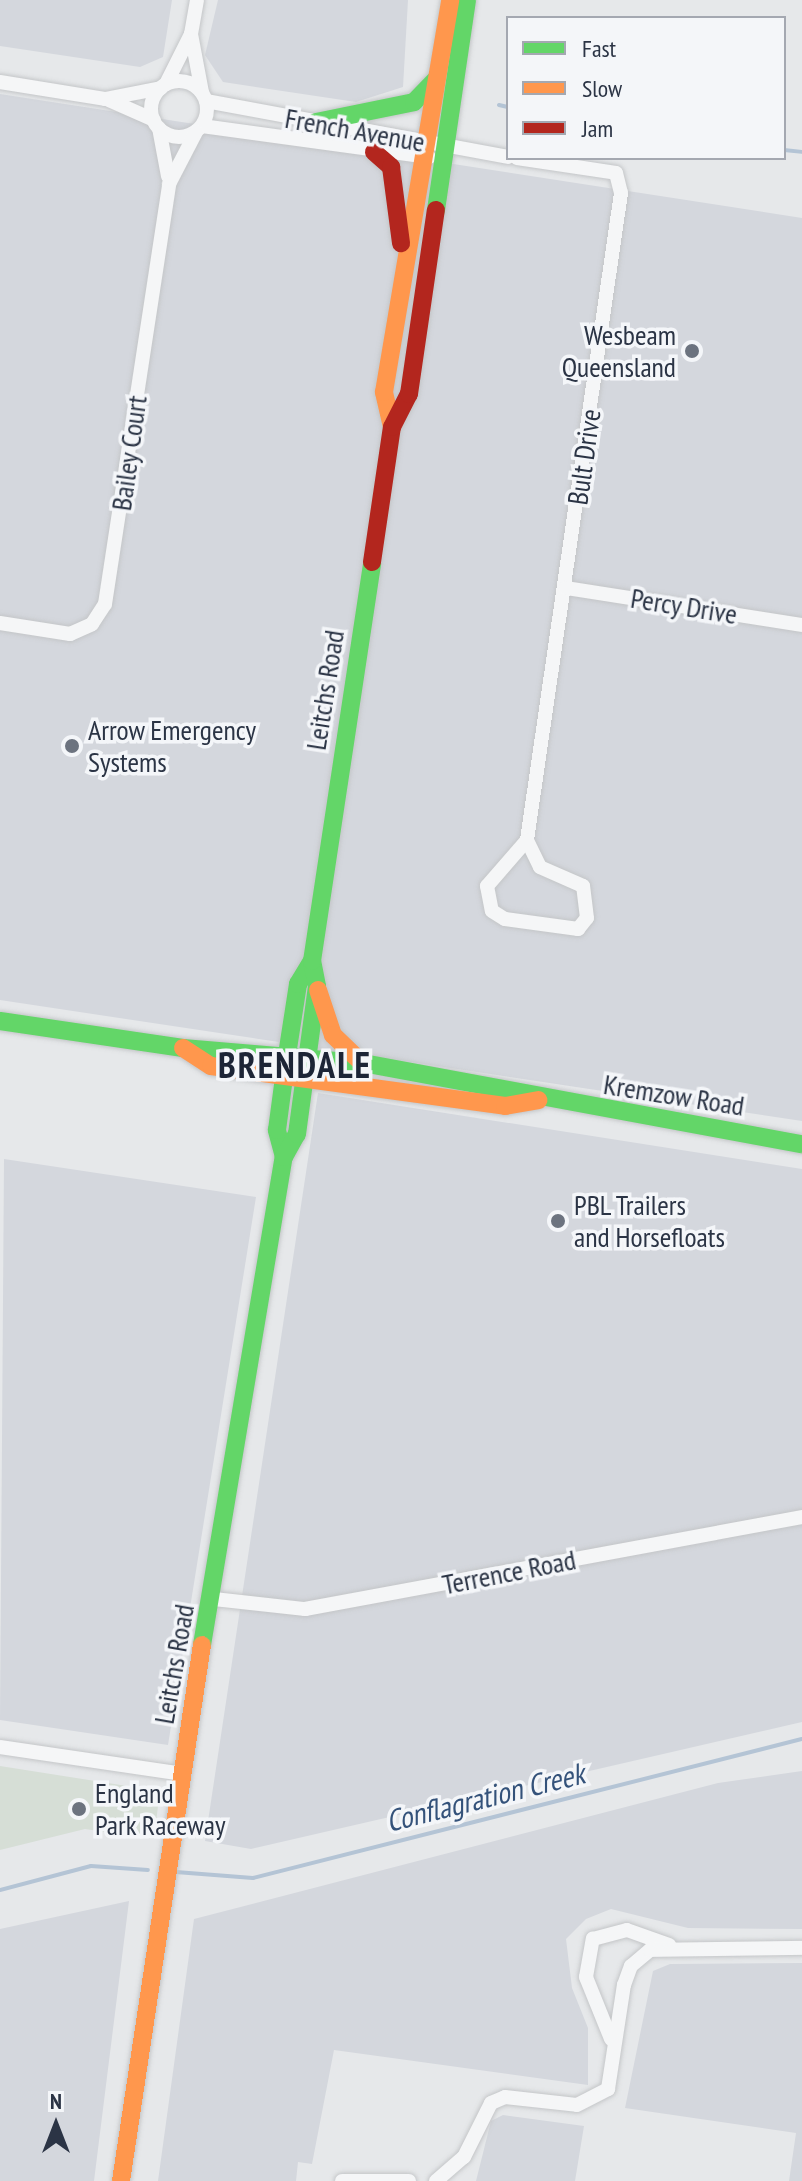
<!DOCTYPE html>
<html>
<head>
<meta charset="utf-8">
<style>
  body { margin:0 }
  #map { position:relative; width:802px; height:2181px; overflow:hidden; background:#e6e8ea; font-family:"PT Sans Narrow",sans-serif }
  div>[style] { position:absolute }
  .built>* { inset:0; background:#d4d7dd }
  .green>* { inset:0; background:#d6ded6 }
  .stream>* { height:4px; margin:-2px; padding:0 2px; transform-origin:2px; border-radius:2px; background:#b4c4d5 }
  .roads { filter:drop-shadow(0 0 2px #c4c6c8) drop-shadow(0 0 2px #c4c6c8) }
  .street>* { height:14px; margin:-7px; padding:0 7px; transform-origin:7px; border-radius:7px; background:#f5f6f7 }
  .street>.ring { margin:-7px; padding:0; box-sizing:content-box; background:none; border:14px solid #f5f6f7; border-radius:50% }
  .fast>* { height:18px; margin:-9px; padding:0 9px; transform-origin:9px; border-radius:9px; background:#63d668 }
  .slow>* { height:18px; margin:-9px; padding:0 9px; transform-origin:9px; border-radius:9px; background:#ff974d }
  .jam>* { height:18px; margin:-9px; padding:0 9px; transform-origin:9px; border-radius:9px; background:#b3261e }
  .dots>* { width:22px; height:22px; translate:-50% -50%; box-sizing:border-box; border:4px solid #f4f6f9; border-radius:50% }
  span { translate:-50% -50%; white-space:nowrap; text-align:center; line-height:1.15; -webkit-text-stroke:7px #f4f6f9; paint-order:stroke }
  .street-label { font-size:28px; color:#2b3445 }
  .poi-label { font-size:28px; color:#2b3445 }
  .right { translate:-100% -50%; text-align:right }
  .left { translate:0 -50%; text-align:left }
  .water-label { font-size:30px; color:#34527a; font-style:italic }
  .district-label { font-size:36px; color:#1d2536; font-weight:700; letter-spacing:2px }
  .legend { position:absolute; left:506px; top:16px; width:280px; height:144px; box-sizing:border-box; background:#f4f6f9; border:2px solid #a4a8b1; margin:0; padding:10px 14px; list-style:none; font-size:24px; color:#2b3445 }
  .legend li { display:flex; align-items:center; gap:16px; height:40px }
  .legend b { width:40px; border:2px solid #a4a8b1 }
  .north { position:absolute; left:16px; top:2085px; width:80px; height:80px; -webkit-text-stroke:6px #f4f6f9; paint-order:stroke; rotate:0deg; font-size:22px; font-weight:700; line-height:32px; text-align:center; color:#2b3445 }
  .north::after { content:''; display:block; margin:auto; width:28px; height:36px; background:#2b3445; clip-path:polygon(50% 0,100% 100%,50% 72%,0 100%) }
</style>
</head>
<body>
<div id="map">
  <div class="built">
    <div style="clip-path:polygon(0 0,172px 0,163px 57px,140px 67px,0 46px)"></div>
    <div style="clip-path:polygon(218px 0,408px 0,403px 87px,356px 102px,223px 82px,205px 55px)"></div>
    <div style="clip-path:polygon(0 94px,802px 218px,802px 1121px,0 1000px)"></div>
    <div style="clip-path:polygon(318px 1093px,802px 1169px,802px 1722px,251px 1849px,205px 1841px)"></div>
    <div style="clip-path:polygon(4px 1159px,256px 1197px,168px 1745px,0 1720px)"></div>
    <div style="clip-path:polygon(802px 1771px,802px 1929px,688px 1928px,611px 1909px,586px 1919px,566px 1939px,572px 1988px,588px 2028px,588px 2085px,334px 2050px,312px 2164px,298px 2162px,296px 2181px,158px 2181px,194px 1919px,718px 1783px)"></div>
    <div style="clip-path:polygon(129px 1901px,94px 2181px,0 2181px,0 1929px)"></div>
    <div style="clip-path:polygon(802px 1963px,802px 2181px,789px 2181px,796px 2133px,625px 2108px,653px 1971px,670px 1964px)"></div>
    <div style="clip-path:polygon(503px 2115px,584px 2126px,575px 2181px,476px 2181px,491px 2121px)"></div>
  </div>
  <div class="green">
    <div style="clip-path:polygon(0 1766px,146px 1789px,158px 1806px,154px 1839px,85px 1829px,0 1850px)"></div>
  </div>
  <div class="stream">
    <div style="left:499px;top:105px;width:9px;rotate:13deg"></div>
    <div style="left:784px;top:150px;width:18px;rotate:6deg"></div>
    <div style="left:176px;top:1872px;width:77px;rotate:4.5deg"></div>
    <div style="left:253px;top:1878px;width:566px;rotate:-14.21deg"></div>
    <div style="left:0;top:1890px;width:94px;rotate:-14.8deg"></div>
    <div style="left:91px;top:1866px;width:57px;rotate:4deg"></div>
  </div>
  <div class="roads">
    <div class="street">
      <div style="left:197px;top:0;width:35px;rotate:100deg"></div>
      <div style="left:191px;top:34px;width:59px;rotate:79.3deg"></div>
      <div class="ring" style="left:151px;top:81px;width:42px;height:42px"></div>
      <div style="left:0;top:82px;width:106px;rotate:9.2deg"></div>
      <div style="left:105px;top:99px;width:57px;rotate:-11.1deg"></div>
      <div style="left:166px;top:84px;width:56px;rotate:-63.4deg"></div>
      <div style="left:109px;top:100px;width:49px;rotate:24deg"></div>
      <div style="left:206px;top:101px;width:307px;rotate:10.5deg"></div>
      <div style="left:202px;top:126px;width:229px;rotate:7.8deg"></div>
      <div style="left:159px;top:128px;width:49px;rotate:79.4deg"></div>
      <div style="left:517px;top:158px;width:100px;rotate:8.6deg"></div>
      <div style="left:616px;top:173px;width:21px;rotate:76deg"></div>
      <div style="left:621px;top:193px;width:654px;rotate:98.27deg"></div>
      <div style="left:527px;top:840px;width:61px;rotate:131deg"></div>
      <div style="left:487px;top:886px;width:25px;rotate:79deg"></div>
      <div style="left:492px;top:911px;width:15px;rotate:32deg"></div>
      <div style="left:505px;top:919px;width:74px;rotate:7.8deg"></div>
      <div style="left:578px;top:929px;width:14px;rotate:-51deg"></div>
      <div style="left:587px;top:918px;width:32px;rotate:-97deg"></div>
      <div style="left:583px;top:886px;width:47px;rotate:-156.2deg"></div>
      <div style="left:540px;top:867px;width:30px;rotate:-116deg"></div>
      <div style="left:566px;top:588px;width:239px;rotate:8.9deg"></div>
      <div style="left:0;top:623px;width:71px;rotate:8.9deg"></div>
      <div style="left:70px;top:634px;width:24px;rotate:-24deg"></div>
      <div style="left:92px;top:624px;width:24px;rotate:-57deg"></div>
      <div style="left:105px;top:604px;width:425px;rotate:-81.3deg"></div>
      <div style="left:169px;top:184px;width:59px;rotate:-62.6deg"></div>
      <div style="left:214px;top:1599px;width:92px;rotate:6.3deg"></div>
      <div style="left:305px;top:1609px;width:505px;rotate:-10.49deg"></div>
      <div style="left:0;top:1747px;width:185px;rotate:8.4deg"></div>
      <div style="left:611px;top:2039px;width:67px;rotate:-112deg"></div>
      <div style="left:586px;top:1977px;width:39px;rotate:-80deg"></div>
      <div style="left:593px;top:1939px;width:35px;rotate:-15deg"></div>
      <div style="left:627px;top:1930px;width:45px;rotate:19.7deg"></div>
      <div style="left:342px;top:2181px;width:67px"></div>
      <div style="left:436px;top:2181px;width:37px;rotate:-41deg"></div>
      <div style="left:464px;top:2157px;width:60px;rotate:-63.4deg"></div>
      <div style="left:491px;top:2103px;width:15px;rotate:-23deg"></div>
      <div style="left:505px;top:2097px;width:72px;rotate:6.3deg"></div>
      <div style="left:577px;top:2105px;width:35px;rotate:-27deg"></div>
      <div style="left:608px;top:2089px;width:105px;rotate:-81.3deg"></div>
      <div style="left:624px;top:1985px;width:20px;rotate:-70deg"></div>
      <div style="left:631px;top:1966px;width:25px;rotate:-40deg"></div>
      <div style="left:650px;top:1950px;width:152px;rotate:-0.8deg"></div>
    </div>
    <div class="fast">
      <div style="left:316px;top:122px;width:100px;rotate:-11.5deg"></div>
      <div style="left:414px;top:102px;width:32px;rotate:-46deg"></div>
      <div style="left:436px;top:210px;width:212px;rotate:-81.6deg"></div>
      <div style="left:0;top:1021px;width:185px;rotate:8.4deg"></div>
      <div style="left:183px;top:1048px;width:181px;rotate:4.8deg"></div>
      <div style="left:363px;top:1063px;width:446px;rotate:10.5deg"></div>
      <div style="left:284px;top:1157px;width:28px;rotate:-105deg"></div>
      <div style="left:277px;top:1130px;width:76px;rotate:-82.4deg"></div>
      <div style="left:287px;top:1055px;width:72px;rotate:-81.2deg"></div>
      <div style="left:298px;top:984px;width:27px;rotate:-59deg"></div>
      <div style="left:202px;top:1645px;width:495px;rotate:-80.5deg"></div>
      <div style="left:284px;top:1157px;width:26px;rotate:-61deg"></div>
      <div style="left:297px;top:1134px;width:149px;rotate:-82.3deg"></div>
      <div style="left:317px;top:986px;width:25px;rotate:-101deg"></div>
      <div style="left:312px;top:961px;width:403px;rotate:-81.4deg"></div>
    </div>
    <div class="slow">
      <div style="left:392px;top:427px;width:36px;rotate:-103deg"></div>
      <div style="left:384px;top:392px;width:398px;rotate:-80.4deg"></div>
      <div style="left:318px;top:990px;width:47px;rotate:71.6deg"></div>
      <div style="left:333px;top:1035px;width:39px;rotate:44deg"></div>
      <div style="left:183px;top:1048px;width:33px;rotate:33deg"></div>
      <div style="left:211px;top:1066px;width:297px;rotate:7.7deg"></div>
      <div style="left:505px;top:1106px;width:34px;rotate:-10deg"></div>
      <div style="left:121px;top:2181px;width:542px;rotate:-81.41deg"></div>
    </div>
    <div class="jam">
      <div style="left:374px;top:152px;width:23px;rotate:41deg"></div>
      <div style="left:391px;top:167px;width:77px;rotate:82.5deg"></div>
      <div style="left:372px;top:562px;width:136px;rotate:-81.6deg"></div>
      <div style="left:392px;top:427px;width:37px;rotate:-63deg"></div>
      <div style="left:409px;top:394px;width:186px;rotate:-81.7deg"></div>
    </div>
  </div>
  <div class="dots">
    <div style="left:692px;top:351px;background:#6c737f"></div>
    <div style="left:72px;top:746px;background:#6c737f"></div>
    <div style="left:558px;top:1221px;background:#6c737f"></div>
    <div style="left:79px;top:1809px;background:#6c737f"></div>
  </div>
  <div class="street-label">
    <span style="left:355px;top:130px;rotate:10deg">French Avenue</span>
    <span style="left:129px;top:453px;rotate:-82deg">Bailey Court</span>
    <span style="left:584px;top:457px;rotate:-82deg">Bult Drive</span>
    <span style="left:684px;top:606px;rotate:9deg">Percy Drive</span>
    <span style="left:325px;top:690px;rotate:-81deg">Leitchs Road</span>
    <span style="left:674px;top:1095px;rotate:9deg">Kremzow Road</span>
    <span style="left:509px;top:1572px;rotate:-11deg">Terrence Road</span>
    <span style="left:174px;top:1664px;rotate:-80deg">Leitchs Road</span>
  </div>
  <div class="poi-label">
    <span class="right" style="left:676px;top:351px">Wesbeam<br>Queensland</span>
    <span class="left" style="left:88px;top:746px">Arrow Emergency<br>Systems</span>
    <span class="left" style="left:574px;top:1221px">PBL Trailers<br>and Horsefloats</span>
    <span class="left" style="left:95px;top:1809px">England<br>Park Raceway</span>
  </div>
  <div class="water-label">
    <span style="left:485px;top:1797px;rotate:-14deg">Conflagration Creek</span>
  </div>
  <div class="district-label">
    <span style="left:295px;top:1065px">BRENDALE</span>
  </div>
  <ul class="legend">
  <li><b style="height:10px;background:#63d668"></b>Fast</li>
  <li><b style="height:10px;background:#ff974d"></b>Slow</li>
  <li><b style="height:10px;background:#b3261e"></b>Jam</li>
  </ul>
  <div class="north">N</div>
</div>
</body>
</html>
